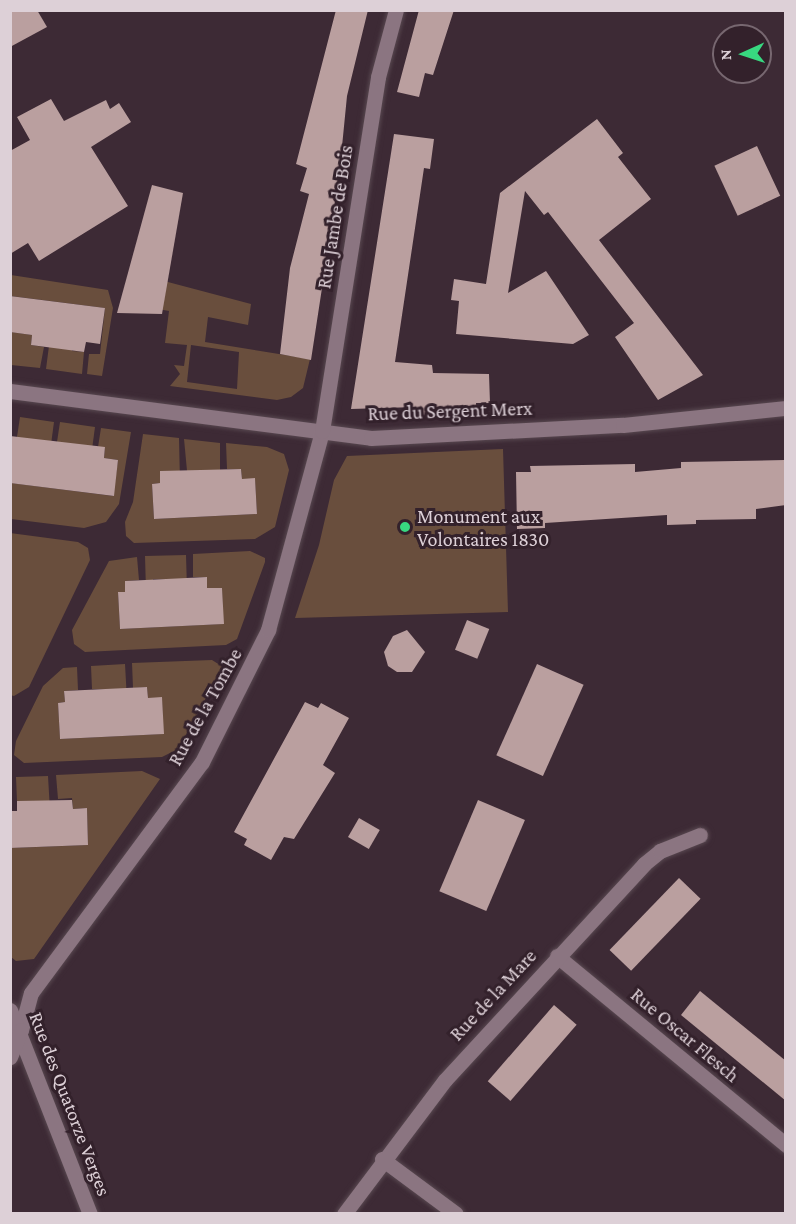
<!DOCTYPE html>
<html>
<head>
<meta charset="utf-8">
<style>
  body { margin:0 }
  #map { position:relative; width:796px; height:1224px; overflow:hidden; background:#3d2a35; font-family:"Crimson Pro",serif }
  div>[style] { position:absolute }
  .green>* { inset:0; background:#694e3d }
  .building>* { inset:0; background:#ba9f9f; transform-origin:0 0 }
  .roads { filter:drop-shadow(0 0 2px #584850) drop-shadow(0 0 2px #584850) }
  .minor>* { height:15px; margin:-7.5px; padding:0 7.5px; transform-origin:7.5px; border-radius:7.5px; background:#8b7581 }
  .tertiary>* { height:15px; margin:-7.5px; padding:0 7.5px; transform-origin:7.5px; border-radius:7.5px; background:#8b7581 }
  .dots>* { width:16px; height:16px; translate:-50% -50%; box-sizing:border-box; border:3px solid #33212b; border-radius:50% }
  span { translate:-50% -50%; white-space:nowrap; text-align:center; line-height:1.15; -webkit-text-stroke:6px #33212b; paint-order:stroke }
  .street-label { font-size:20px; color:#ddd0d7 }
  .poi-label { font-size:20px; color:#ddd0d7 }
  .left { translate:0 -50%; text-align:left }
  .frame { position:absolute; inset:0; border:12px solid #ddd0d7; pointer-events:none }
  .north { position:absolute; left:712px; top:24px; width:60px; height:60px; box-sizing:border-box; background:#33212b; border:2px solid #776770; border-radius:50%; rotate:267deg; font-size:16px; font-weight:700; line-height:24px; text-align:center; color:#ddd0d7 }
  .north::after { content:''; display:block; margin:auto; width:21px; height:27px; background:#38d880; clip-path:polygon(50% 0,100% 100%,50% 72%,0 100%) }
</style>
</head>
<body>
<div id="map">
  <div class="green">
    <div style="clip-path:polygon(11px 275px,108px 290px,113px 308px,102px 376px,87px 374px,89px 354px,100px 354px,105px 308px,11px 296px)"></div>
    <div style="clip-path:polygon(evenodd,149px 277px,251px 304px,248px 325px,208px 317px,205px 342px,310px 359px,303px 388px,291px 397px,277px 400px,170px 386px,180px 374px,174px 365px,184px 366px,187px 345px,165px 343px,169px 311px,142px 306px,149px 277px,191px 345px,239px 352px,237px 389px,187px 382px,191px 345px)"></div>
    <div style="clip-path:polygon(11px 332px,32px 335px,31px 345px,44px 347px,40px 368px,11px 365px)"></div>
    <div style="clip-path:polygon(50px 338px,73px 341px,72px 351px,84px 352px,82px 374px,46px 369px)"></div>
    <div style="clip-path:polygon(20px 417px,54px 422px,50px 452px,17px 437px)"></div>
    <div style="clip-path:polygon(60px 422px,95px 427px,91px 457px,57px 442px)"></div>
    <div style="clip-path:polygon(101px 428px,131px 432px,119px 504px,106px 522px,84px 528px,11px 519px,11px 483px,113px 496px,118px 460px,104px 458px,105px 448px,98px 447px)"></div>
    <div style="clip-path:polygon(143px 434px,179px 438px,180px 482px,172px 471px,160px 472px,160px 483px,152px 484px,154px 519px,257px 514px,255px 479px,242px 479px,241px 469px,227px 469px,226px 443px,267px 447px,284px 454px,289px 470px,275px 527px,255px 539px,134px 543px,126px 536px,125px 522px,133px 502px)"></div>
    <div style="clip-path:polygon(184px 439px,220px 443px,220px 481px,187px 471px)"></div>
    <div style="clip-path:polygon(503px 449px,508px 612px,295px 618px,319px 545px,334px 480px,347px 456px)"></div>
    <div style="clip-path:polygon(10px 533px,78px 542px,88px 548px,90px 560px,29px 687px,14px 696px,10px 695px)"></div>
    <div style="clip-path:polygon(250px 551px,265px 558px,265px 562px,237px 639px,226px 645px,85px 652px,74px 644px,72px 630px,109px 561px,137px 557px,139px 580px,125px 581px,125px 592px,118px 593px,120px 629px,223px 624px,222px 588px,207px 588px,206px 577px,193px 577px,193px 554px)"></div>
    <div style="clip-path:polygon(186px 555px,187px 589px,166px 579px,153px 579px,153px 591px,146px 591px,145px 556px)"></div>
    <div style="clip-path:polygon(212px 660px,223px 667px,178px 749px,162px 757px,24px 763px,14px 755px,16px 741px,43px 686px,63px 668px,77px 667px,78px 690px,64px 691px,65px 702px,58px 703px,60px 739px,163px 734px,162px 698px,148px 698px,147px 687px,133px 688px,132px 663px)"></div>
    <div style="clip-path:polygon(125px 664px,127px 700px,106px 701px,105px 689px,92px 689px,91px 666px)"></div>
    <div style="clip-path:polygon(142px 771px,160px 779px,34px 959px,16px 961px,11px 957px,11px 848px,88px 845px,87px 808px,73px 809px,72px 798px,58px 799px,56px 775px)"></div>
    <div style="clip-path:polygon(48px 776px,50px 810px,31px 801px,17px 801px,16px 777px)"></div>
  </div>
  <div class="building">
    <div style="clip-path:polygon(10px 10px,37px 10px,47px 27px,10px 47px)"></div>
    <div style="clip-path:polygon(336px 10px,368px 10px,347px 96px,339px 177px,311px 360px,280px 354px,290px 268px,309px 194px,300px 191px,307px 168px,296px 164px)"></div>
    <div style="clip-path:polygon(419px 10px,454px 10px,433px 75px,425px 73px,419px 97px,397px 92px)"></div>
    <div style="clip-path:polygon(51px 99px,64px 121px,106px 100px,110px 109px,119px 103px,131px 122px,91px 147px,128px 206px,39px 261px,28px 243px,10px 254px,10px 151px,30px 140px,17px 117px)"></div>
    <div style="clip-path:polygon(597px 119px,623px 153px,618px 157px,651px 199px,599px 240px,703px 375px,658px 400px,615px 337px,634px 323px,548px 212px,544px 215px,525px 191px,508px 293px,546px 271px,589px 335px,573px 344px,456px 334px,459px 301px,451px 300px,454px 279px,486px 284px,500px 193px)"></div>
    <div style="clip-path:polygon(394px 134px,434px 139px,430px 169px,424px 168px,395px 362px,432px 365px,433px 373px,489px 374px,490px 403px,476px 403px,477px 417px,416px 418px,416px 407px,351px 409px)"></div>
    <div style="left:757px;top:146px;width:55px;height:47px;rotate:65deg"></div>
    <div style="clip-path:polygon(152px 185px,183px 193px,162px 314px,117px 313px)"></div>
    <div style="clip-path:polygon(10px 296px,105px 308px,100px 344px,86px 342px,84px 352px,31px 345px,32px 335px,10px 332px)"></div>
    <div style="clip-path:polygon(10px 436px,105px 447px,104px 458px,118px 460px,114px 496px,10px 483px)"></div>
    <div style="clip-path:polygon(785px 460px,786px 505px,756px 509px,756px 519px,696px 520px,696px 524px,667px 525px,667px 515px,545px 523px,545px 528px,517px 529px,516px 472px,531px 472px,530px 466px,635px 464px,635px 472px,681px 468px,681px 462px)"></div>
    <div style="clip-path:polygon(241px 469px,242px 479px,255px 478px,257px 514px,154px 519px,152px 484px,160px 483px,160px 471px)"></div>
    <div style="clip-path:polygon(207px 577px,207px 588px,222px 588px,224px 624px,120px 629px,118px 592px,125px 592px,125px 581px)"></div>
    <div style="left:467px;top:620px;width:24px;height:32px;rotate:22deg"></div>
    <div style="clip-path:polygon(407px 630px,425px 652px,412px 672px,397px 672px,388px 666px,384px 652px,393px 636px)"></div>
    <div style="left:537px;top:664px;width:51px;height:100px;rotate:24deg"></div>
    <div style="clip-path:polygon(147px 687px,148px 698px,162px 697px,164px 734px,60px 739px,58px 703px,65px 702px,64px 691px)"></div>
    <div style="clip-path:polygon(305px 702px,318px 708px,321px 703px,349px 718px,323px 765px,335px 773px,294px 839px,284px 837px,271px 860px,244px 845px,247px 839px,234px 832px)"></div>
    <div style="clip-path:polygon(72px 800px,73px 809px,87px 808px,88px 845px,10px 848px,10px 811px,17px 811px,17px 801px)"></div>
    <div style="left:478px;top:800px;width:51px;height:99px;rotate:23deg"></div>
    <div style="left:359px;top:818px;width:24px;height:22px;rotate:30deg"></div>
    <div style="left:679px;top:878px;width:30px;height:100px;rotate:44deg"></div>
    <div style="clip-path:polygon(700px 991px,786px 1061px,786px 1101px,681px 1015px)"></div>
    <div style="left:554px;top:1005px;width:30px;height:101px;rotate:41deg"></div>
  </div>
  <div class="roads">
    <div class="minor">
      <div style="left:10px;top:391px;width:364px;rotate:7.4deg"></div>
      <div style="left:371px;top:438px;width:252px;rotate:-3deg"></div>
      <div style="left:623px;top:425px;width:164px;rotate:-6deg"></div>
      <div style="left:557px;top:956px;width:297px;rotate:39.5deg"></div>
      <div style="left:21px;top:1030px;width:38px;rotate:-75deg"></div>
      <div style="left:31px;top:993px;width:287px;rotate:-53.5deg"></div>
      <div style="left:202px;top:762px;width:148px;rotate:-63.4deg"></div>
      <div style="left:268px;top:630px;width:206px;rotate:-74.8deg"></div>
      <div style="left:322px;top:431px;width:358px;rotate:-81deg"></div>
      <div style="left:378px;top:77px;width:69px;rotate:-75deg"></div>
      <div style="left:382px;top:1159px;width:92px;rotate:36.6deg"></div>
      <div style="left:344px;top:1214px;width:168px;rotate:-53deg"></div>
      <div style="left:445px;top:1080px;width:294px;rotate:-47.3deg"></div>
      <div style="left:644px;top:864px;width:21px;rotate:-39deg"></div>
      <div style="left:660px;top:851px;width:43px;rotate:-21.8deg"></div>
    </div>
    <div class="tertiary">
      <div style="left:10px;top:1010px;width:219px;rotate:68.6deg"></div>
      <div style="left:10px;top:1057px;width:29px;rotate:-68deg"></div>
    </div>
  </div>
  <div class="dots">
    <div style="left:405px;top:527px;background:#38d880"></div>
  </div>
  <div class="street-label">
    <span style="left:335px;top:217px;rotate:-81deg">Rue Jambe de Bois</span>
    <span style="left:450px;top:411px;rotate:-2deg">Rue du Sergent Merx</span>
    <span style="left:205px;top:707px;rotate:-61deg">Rue de la Tombe</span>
    <span style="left:493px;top:995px;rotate:-47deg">Rue de la Mare</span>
    <span style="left:685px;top:1035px;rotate:40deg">Rue Oscar Flesch</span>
    <span style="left:70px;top:1104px;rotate:69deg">Rue des Quatorze Verges</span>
  </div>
  <div class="poi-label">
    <span class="left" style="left:417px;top:528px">Monument aux<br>Volontaires 1830</span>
  </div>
  <div class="frame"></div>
  <div class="north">N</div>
</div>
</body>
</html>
